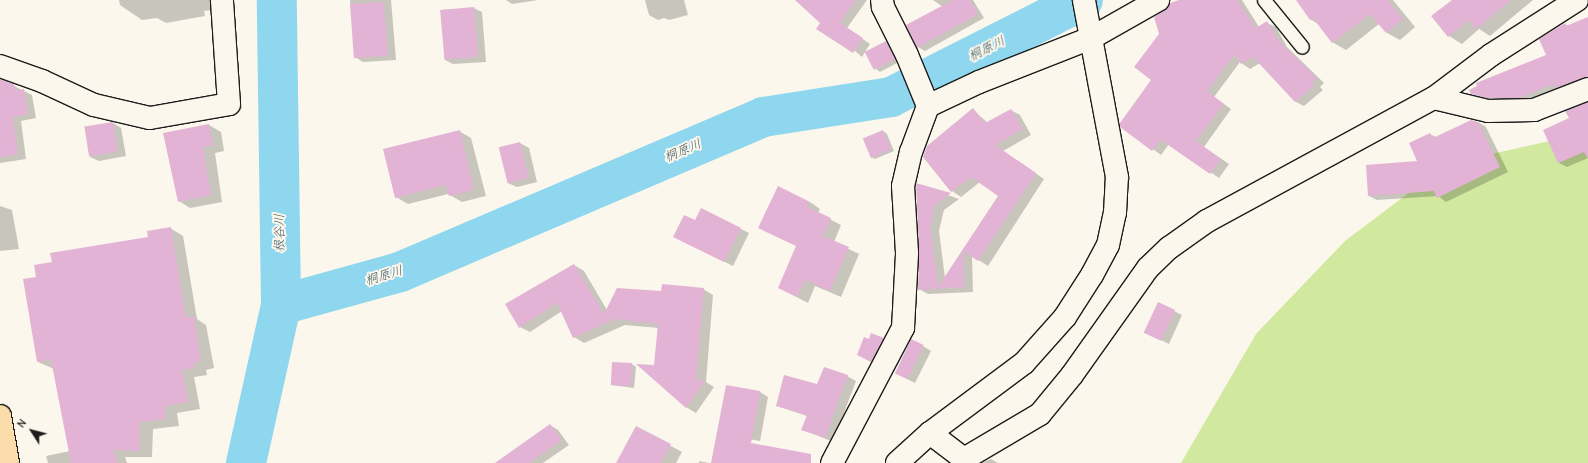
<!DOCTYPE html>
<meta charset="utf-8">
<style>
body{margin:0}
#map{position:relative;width:1588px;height:463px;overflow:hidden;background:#fbf7ec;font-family:"Comic Neue","Klee One",sans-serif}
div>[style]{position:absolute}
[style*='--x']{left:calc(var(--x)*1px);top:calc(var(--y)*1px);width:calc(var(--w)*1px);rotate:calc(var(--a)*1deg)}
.green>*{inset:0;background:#d0e99f}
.shadow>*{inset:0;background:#0003}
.river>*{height:40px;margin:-20px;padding:0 20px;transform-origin:20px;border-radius:20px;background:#8ed7ef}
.building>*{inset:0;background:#e2b3d4;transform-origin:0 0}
.roads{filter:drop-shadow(1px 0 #1c1c1c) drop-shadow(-1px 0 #1c1c1c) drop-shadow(0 1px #1c1c1c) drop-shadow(0 -1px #1c1c1c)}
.service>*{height:13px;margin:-6.5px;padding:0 6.5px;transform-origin:6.5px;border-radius:6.5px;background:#fbf7ec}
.minor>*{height:22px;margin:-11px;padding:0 11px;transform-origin:11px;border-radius:11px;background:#fbf7ec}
.tertiary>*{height:22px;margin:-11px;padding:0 11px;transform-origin:11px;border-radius:11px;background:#fbf7ec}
.trunk>*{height:22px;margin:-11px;padding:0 11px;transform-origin:11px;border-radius:11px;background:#fbddab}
span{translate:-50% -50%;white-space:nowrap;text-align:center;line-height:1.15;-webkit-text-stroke:4px #fbf7ec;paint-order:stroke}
.water-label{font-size:13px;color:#445d66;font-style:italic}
.north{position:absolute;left:12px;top:411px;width:40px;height:40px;-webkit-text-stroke:3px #fbf7ec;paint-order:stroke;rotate:306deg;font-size:11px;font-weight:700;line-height:16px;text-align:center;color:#1c1c1c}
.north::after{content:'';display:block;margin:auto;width:14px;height:18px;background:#1c1c1c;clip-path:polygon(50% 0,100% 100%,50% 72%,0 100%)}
</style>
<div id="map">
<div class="green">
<div style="clip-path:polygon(1588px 128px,1588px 463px,1181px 463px,1256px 334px,1345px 241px,1447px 164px,1563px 138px)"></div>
</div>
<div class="shadow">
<div style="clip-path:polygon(119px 0,211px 0,213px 10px,204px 11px,205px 16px,166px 23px,157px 18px,142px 20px,120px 5px)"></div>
<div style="clip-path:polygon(350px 0,391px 0,396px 60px,363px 62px,355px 57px)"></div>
<div style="clip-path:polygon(506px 0,538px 0,512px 4px)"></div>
<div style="clip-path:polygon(645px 0,684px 0,688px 15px,669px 20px,664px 18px,658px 20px,649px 15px)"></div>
<div style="clip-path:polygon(796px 0,867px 0,847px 28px,870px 44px,862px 57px)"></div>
<div style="clip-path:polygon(933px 0,973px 0,984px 18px,925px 51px,918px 47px,907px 25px,943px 7px)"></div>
<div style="clip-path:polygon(1198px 0,1242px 0,1259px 27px,1267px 23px,1276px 27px,1287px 47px,1324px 83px,1320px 87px,1323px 90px,1304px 106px,1296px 102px,1260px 63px,1250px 69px,1240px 62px,1214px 97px,1231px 109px,1204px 147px,1229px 164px,1219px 178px,1169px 144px,1161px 155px,1121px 126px,1153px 80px,1160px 34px,1155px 17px,1175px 2px)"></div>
<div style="clip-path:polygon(1297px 0,1393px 0,1415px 27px,1400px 40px,1387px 33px,1379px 24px,1346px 50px,1332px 42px,1318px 24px,1310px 19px)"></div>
<div style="clip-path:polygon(1452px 0,1533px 0,1490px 36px,1479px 29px,1462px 44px,1449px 36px)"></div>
<div style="clip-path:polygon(474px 8px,482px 12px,486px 62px,453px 64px,445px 60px,441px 10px)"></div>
<div style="clip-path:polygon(1588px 18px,1588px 83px,1528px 102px,1498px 103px,1471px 93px,1547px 55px,1565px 24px,1569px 26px)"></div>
<div style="clip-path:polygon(886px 42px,890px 44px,899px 62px,880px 72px,876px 69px)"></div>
<div style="clip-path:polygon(14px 86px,32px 95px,36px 118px,21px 121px,26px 159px,0 163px,0 89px)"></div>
<div style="clip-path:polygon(1588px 103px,1588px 158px,1567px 167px,1559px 163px,1570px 119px)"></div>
<div style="clip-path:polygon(973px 110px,988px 123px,1011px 110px,1020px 115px,1031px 135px,1003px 151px,1044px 179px,988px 266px,972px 256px,973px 292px,928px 294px,919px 289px,920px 252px,917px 184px,959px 199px,944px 210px,939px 231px,945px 278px,1000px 196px,980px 182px,961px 197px,952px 191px,924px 157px)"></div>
<div style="clip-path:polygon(1478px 122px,1486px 127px,1508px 172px,1446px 202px,1438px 196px,1377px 200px,1369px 196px,1419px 162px,1430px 134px,1436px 137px)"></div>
<div style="clip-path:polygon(113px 123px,121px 128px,126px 156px,99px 161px,90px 157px)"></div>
<div style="clip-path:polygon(209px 125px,221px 132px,224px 151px,215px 153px,222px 202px,190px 208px,179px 201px)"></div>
<div style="clip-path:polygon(459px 131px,471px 138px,486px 196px,462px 202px,448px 194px,408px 204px,396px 197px)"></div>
<div style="clip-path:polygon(883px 131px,887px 134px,894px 151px,875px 159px,871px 157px)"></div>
<div style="clip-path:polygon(520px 143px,529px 148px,537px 182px,517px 187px,508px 183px)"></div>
<div style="clip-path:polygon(810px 202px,820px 209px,818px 213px,841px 225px,834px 242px,859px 254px,841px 297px,815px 286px,808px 303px,779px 288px,797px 246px,770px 233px)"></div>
<div style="clip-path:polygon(0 206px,12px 210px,19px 249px,0 251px)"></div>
<div style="clip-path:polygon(170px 228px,183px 236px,197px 319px,206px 325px,214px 368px,206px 370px,207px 375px,194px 377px,200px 409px,177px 413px,179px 426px,153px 429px,152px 457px,125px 457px,127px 463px,48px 463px,46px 456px,70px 451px,54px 369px,38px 362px,37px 278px,53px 263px,149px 237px)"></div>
<div style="clip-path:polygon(741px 229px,749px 233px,733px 266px,682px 241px)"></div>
<div style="clip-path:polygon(574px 265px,584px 271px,607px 310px,662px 292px,703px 289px,713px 295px,706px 382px,714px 387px,696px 413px,686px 407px,655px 366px,659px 328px,625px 325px,584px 343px,574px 337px,562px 311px,530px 332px,520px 327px)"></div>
<div style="clip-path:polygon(1174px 311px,1182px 315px,1169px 344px,1145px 332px)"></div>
<div style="clip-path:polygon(883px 339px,891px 343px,880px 366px,866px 359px,870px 340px)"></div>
<div style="clip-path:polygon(923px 346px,931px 351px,915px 383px,903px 377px)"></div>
<div style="clip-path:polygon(632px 364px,636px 367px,634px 388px,611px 385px)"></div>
<div style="clip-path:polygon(847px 376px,856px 381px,833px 442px,802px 429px,807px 416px,777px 406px,818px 385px)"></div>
<div style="clip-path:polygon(727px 386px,760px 392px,768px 397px,760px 441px,726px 435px)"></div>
<div style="clip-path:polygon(550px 425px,558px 430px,569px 445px,543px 463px,516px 463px)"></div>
<div style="clip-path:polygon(636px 427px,682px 452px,676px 463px,617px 463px)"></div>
<div style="clip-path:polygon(991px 459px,998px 463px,982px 463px)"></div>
<div style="clip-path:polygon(699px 461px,709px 463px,699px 463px)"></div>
</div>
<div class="river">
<div style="--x:281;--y:305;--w:123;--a:-15.5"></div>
<div style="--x:400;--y:272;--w:395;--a:-23.1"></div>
<div style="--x:763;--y:117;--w:130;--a:-8.9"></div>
<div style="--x:891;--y:97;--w:215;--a:-26.8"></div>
<div style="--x:246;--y:463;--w:162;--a:-77.5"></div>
<div style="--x:281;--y:305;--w:305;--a:-90.8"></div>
</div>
<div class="building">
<div style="clip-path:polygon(795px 0,856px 0,840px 23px,863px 38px,853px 53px,816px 29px,820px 23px)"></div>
<div style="clip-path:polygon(953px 0,970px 0,978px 14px,917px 48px,906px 25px)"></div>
<div style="clip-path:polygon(1179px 0,1237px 0,1256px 28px,1267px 21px,1279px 41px,1317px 78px,1312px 82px,1315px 85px,1295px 102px,1253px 57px,1241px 64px,1235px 54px,1207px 91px,1224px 104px,1196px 141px,1221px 159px,1210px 174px,1161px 140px,1152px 151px,1120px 127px,1120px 123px,1151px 80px,1134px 67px,1159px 34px,1154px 17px,1164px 11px,1170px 3px)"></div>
<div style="clip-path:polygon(1296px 0,1388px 0,1403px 19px,1386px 33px,1370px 14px,1332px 43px,1313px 18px,1310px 20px)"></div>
<div style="clip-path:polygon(1452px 0,1511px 0,1476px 29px,1469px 20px,1448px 37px,1431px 16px)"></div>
<div style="left:384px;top:2px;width:54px;height:34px;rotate:86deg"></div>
<div style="left:474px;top:7px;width:50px;height:34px;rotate:85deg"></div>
<div style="clip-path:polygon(1588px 17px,1588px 77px,1555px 88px,1553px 84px,1520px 98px,1489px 98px,1471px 94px,1469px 90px,1477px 86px,1476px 83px,1546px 55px,1539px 39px,1565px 23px,1566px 26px)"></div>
<div style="left:886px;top:41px;width:20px;height:24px;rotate:63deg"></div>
<div style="clip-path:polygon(0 79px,14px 84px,15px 91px,24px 89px,28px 114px,13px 117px,18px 154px,0 157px)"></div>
<div style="clip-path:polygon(1588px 102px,1588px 159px,1584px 152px,1558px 163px,1543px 130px,1569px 118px,1565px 111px)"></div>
<div style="clip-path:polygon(973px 108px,985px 123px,1011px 109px,1023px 129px,995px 145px,1036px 173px,978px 261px,963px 251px,964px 287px,918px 290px,919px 252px,916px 183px,951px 193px,935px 205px,930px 226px,938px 287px,998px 196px,971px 177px,951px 192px,923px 157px,927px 146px)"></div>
<div style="clip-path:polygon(1471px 120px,1478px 122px,1500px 167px,1437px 198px,1434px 191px,1368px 196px,1366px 165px,1417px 161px,1409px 143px,1430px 133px,1433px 138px)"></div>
<div style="left:113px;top:122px;width:30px;height:29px;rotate:81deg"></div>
<div style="clip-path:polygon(209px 124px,213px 145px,203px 147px,211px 195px,178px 202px,163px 133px)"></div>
<div style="clip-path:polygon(460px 130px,474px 190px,449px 196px,446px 185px,395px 198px,383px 149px)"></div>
<div style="left:883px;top:130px;width:21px;height:22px;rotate:67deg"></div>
<div style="left:520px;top:142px;width:37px;height:22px;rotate:76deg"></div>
<div style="clip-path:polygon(778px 186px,810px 202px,807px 207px,831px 218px,823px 236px,849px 247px,830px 291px,805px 280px,797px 297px,778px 288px,796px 246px,758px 228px)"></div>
<div style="clip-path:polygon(701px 208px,741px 228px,724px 262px,673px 237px,684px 215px,695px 220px)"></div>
<div style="clip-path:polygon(171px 227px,186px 318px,194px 316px,201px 361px,194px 363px,195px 368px,182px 370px,188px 402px,165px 406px,166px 419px,140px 422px,140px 451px,113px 450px,118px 463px,71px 463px,51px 360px,37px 362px,23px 279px,36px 277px,34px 265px,52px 262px,50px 253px,148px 237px,147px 231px)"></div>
<div style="clip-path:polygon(574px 264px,604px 314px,617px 288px,661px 291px,662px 284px,704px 288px,696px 379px,705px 381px,686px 408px,636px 364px,654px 365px,658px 324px,615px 319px,573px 338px,557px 303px,519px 328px,505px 304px)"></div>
<div style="left:1158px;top:302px;width:19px;height:34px;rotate:25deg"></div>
<div style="clip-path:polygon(871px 333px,884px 338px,871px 362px,857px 355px,864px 337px,869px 339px)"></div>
<div style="left:911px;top:339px;width:14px;height:38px;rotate:25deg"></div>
<div style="left:612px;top:362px;width:20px;height:23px;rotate:3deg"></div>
<div style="clip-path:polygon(824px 367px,848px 375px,825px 438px,801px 430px,807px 415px,776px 406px,784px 375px,817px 384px)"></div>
<div style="clip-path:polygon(726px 385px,760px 391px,751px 443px,811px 454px,811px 463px,711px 463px)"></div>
<div style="clip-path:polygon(550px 424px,562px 440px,529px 463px,495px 463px)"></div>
<div style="clip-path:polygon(636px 426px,671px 444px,661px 463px,616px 463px)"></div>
</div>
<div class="roads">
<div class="service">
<div style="--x:1264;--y:0;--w:60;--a:51"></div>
</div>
<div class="minor">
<div style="--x:0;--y:66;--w:45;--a:19.7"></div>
<div style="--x:42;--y:81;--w:57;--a:24.8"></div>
<div style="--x:94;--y:105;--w:57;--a:13.1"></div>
<div style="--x:150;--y:118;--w:80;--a:-10"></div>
<div style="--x:229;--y:104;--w:104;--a:-93.9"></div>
<div style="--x:1434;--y:98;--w:56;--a:13.5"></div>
<div style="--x:1488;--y:111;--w:46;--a:-1.2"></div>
<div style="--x:1534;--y:110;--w:58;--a:-21.3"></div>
<div style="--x:928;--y:106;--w:56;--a:-25.2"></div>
<div style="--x:979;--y:82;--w:123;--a:-21.5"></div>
<div style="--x:1093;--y:37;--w:75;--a:-29.6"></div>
<div style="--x:930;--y:433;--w:43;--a:37.4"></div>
<div style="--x:964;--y:459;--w:88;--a:-30.6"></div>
<div style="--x:1040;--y:414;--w:50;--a:-50.6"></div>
<div style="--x:1072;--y:375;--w:131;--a:-54.6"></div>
<div style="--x:1148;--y:268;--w:29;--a:-44"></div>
<div style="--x:1169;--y:248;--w:47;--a:-35.4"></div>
<div style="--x:1207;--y:221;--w:258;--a:-28.5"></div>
<div style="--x:1434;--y:98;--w:71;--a:-37"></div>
<div style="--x:1491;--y:55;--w:102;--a:-32.6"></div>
<div style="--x:832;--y:463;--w:153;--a:-62.3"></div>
<div style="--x:903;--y:328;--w:75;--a:-86.9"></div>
<div style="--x:907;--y:253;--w:67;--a:-93.4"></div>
<div style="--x:903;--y:186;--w:35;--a:-77"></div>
<div style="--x:911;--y:152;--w:49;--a:-69.7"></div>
<div style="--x:928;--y:106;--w:55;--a:-112.4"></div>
<div style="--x:907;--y:55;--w:54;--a:-116.6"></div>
<div style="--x:883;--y:7;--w:7;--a:-98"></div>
</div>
<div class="tertiary">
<div style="--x:897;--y:463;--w:45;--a:-42.3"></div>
<div style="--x:930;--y:433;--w:117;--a:-36.7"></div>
<div style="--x:1024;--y:363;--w:62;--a:-48.3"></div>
<div style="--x:1065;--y:317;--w:50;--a:-57.3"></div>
<div style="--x:1092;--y:275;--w:34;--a:-62"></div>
<div style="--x:1108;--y:245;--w:33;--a:-78"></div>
<div style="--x:1115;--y:213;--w:36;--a:-87"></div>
<div style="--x:1117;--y:177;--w:180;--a:-100.6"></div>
</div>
<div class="trunk">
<div style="--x:0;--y:416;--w:48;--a:80.3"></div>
</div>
</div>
<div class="water-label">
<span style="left:987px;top:49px;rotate:-27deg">桐原川</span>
<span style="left:683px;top:151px;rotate:-23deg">桐原川</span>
<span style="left:280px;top:233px;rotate:-91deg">根谷川</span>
<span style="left:384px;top:276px;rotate:-17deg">桐原川</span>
</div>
<div class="north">N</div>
</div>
